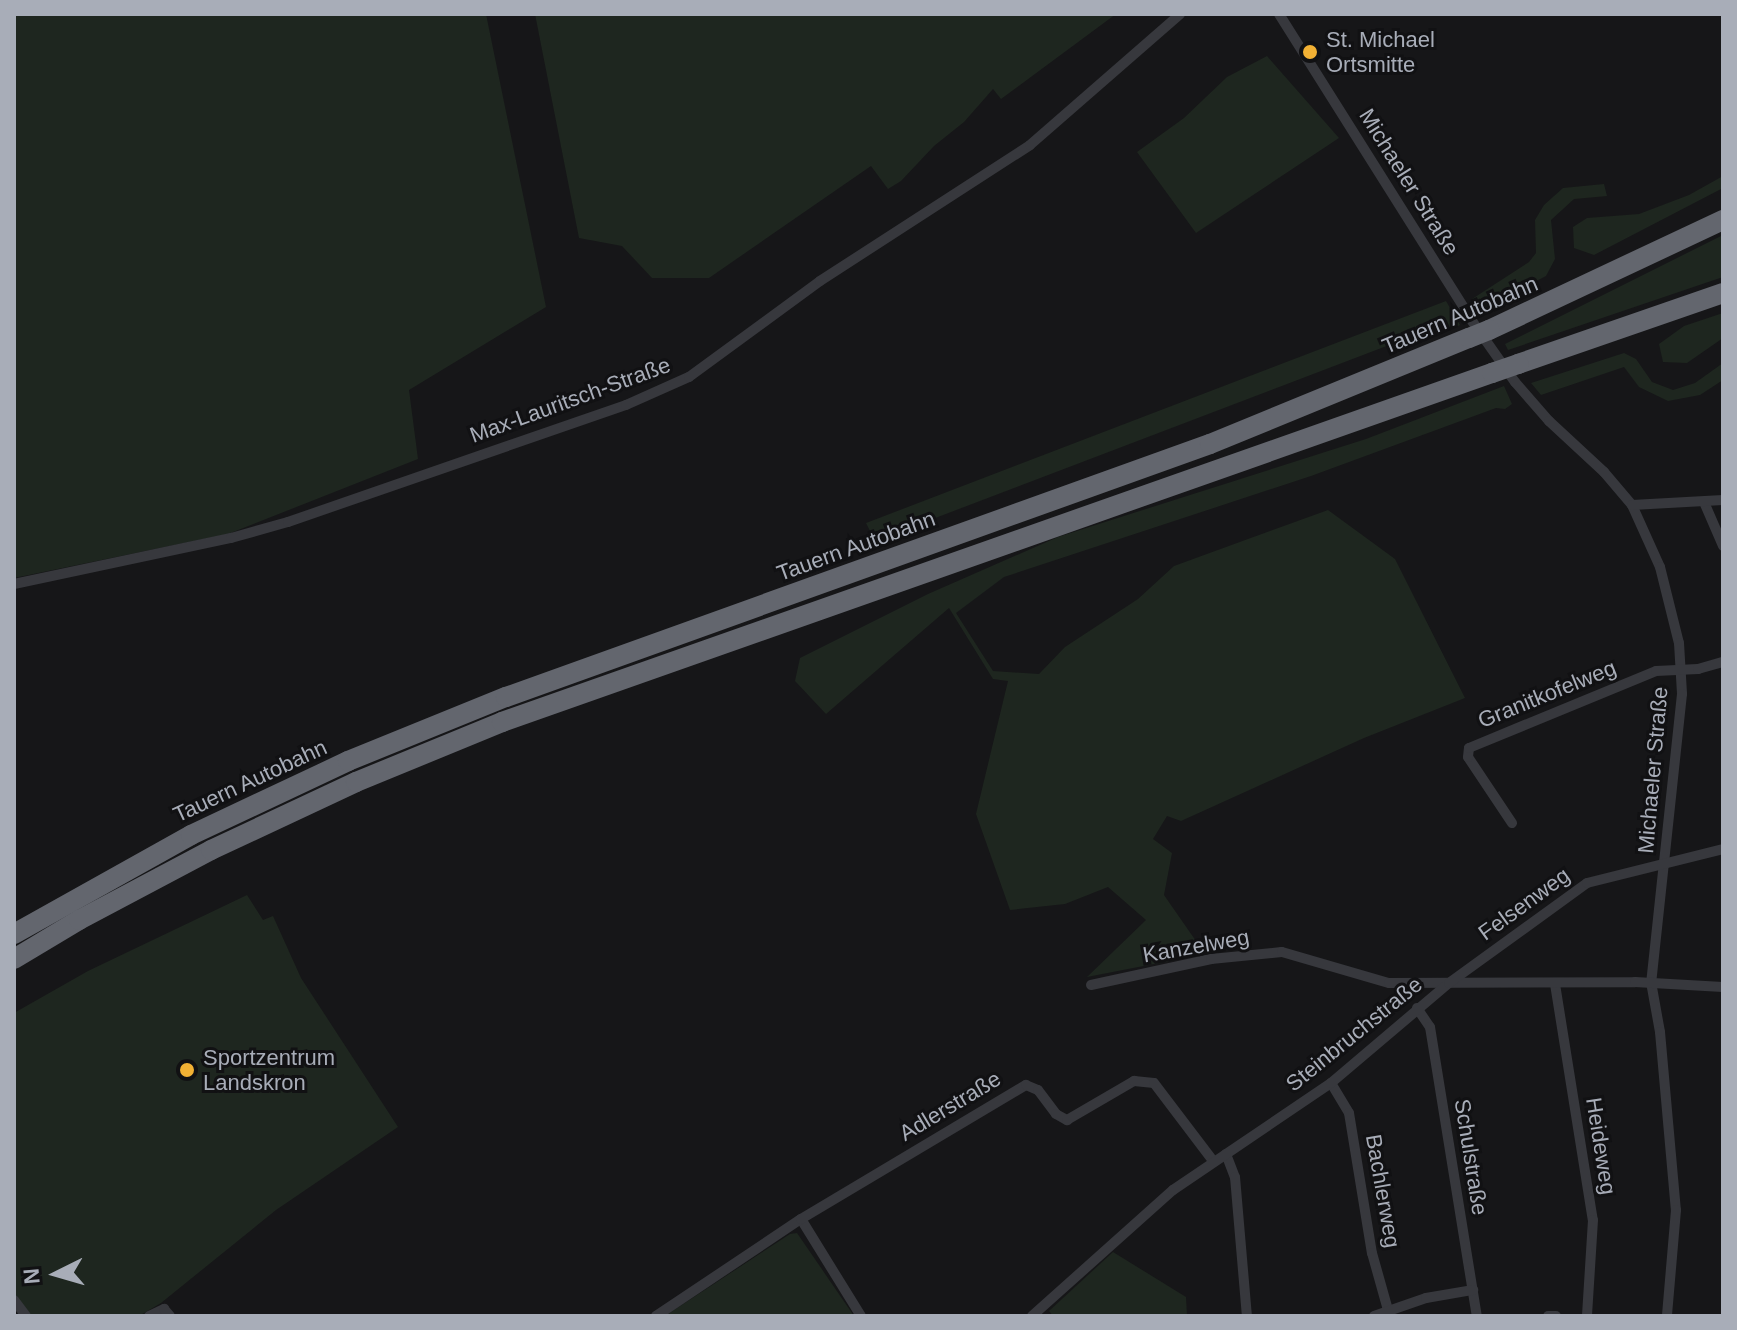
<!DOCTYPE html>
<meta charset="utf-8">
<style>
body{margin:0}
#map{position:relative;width:1737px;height:1330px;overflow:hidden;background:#161618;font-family:Arial,sans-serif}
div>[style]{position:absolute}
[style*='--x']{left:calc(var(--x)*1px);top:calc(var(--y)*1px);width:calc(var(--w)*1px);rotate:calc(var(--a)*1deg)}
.green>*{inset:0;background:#1e261f}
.minor>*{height:10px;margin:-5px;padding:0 5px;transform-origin:5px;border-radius:5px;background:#37383d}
.motorway>*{height:20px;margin:-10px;padding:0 10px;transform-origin:10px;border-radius:10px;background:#63666e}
.motorway-bridge>*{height:20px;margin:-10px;padding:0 10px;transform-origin:10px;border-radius:10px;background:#63666e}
.dots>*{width:22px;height:22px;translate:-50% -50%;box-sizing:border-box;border:4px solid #111113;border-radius:50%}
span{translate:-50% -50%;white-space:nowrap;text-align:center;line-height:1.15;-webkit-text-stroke:6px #111113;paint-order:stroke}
.poi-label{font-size:22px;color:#a8adb8}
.left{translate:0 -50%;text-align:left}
.street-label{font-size:22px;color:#a8adb8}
.frame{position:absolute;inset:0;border:16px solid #a8adb8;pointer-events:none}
.north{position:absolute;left:16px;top:1234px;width:80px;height:80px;-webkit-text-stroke:6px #111113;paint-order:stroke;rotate:265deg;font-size:22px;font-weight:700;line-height:32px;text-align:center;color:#a8adb8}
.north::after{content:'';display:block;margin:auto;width:28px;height:36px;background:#a8adb8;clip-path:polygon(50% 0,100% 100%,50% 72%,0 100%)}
</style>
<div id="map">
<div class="green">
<div style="clip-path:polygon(14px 14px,486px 14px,546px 307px,409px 390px,418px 459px,228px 534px,14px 578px)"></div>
<div style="clip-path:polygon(535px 14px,1116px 14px,1001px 99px,993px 89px,964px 122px,934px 146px,901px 181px,888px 189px,871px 166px,709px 278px,652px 278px,622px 246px,579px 238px)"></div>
<div style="clip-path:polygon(1267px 56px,1339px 138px,1196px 233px,1137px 152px,1184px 118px,1227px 77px)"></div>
<div style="clip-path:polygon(1723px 176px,1723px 188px,1594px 255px,1574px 248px,1573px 227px,1587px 218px,1639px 214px,1689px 195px)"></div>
<div style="clip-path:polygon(1604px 184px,1607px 196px,1574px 199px,1551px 220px,1555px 259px,1546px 276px,1479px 311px,1472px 299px,1529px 262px,1536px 253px,1535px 220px,1544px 205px,1563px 188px)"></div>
<div style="clip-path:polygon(1723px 235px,1723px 277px,1508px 350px,1505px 344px)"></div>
<div style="clip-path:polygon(1446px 301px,1460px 325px,1450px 330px,1439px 326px,875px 541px,866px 523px)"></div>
<div style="clip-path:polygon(1723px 313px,1723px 338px,1687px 363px,1663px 362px,1659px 344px,1684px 326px)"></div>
<div style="clip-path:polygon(1624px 353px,1636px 359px,1652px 382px,1673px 390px,1695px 383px,1723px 363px,1723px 380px,1700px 395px,1668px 401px,1639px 387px,1624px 367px,1541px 395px,1531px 383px)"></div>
<div style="clip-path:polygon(1504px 386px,1512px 404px,1505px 409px,1496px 408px,1311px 476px,1004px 577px,956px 613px,993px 671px,1039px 674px,1065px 647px,1138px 599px,1174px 566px,1328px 510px,1395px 559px,1465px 698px,1364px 738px,1181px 821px,1167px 816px,1153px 839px,1172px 853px,1164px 895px,1205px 954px,1087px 977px,1146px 920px,1108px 887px,1065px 904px,1010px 910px,976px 814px,1008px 681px,993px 679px,949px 608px,826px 714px,795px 681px,800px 658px,928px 594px,1058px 537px,1366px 439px)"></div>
<div style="clip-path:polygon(247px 895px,263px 920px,273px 916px,301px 978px,398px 1127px,276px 1210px,161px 1303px,139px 1316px,28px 1316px,14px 1299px,14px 1013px,88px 971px)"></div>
<div style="clip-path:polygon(797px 1233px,854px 1316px,665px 1316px,790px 1234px)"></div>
<div style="clip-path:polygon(1113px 1252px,1186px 1297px,1187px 1316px,1053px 1316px,1049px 1311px)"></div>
</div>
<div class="minor">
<div style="--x:1279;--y:14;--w:363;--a:57.8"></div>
<div style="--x:1472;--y:321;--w:75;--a:54.8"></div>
<div style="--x:1515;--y:382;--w:52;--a:48.9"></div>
<div style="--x:1549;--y:421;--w:75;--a:42.8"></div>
<div style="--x:1604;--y:472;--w:43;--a:49.7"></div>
<div style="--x:1632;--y:505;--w:68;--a:65.7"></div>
<div style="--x:1660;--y:567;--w:78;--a:76"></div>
<div style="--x:1679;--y:643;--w:51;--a:86.6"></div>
<div style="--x:1682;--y:694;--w:290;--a:96.1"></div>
<div style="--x:1651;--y:982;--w:51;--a:79.8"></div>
<div style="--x:1660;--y:1032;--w:179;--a:84.9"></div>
<div style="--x:1676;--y:1210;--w:106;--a:94.9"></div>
<div style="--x:1704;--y:502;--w:48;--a:66.6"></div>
<div style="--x:1632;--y:505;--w:91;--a:-3.1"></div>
<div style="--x:14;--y:584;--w:222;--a:-12"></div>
<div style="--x:231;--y:538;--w:59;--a:-15.7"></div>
<div style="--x:288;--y:522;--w:358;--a:-19.1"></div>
<div style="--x:626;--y:405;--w:69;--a:-24"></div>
<div style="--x:689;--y:377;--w:162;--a:-36.2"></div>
<div style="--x:820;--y:281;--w:250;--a:-32.9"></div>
<div style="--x:1030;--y:145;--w:199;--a:-41.1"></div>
<div style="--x:1512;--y:823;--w:79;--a:-123.7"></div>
<div style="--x:1468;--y:757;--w:9;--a:-84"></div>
<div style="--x:1469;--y:748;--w:202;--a:-22.4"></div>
<div style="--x:1656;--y:671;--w:42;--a:-2.7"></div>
<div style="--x:1698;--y:669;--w:26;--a:-16"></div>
<div style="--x:1555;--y:984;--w:239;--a:80.9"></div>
<div style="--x:1593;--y:1220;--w:96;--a:93.6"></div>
<div style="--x:1091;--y:985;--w:123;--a:-12.2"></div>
<div style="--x:1211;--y:959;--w:71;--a:-5.6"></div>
<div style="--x:1282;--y:952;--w:111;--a:16.2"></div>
<div style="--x:1389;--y:983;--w:246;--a:-0.2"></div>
<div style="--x:1635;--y:982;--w:88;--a:3.3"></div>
<div style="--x:1417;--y:1008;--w:23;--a:56"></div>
<div style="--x:1430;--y:1027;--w:293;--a:80.8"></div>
<div style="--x:1331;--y:1083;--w:35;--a:59"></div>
<div style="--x:1349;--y:1113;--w:142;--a:80.7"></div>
<div style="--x:1372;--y:1253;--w:59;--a:74.3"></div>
<div style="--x:1226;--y:1154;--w:25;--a:69"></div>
<div style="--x:1235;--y:1177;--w:140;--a:85.1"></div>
<div style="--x:801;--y:1219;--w:114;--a:58.3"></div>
<div style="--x:14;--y:1300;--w:20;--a:53"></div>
<div style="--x:149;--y:1316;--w:17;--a:-25"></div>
<div style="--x:164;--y:1309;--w:9;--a:49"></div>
<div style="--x:656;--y:1316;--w:174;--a:-33.8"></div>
<div style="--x:801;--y:1219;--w:262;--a:-30.8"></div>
<div style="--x:1026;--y:1085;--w:13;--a:23"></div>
<div style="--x:1038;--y:1090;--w:30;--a:53"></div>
<div style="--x:1056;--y:1114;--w:13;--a:29"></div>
<div style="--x:1067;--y:1120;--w:78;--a:-30.2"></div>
<div style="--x:1134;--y:1081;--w:20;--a:6"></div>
<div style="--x:1154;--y:1083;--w:99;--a:52.8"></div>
<div style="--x:1032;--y:1316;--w:189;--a:-41.8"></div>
<div style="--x:1173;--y:1190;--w:191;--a:-34.1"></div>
<div style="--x:1331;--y:1083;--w:155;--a:-40.3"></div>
<div style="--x:1449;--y:983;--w:170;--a:-35.9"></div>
<div style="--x:1587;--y:883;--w:140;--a:-14"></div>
<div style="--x:1374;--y:1316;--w:55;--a:-19.1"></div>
<div style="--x:1426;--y:1298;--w:48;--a:-9.7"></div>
<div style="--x:1548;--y:1316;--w:8;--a:0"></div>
</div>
<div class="motorway">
<div style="--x:1489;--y:330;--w:259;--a:-25.2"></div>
<div style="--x:1518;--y:364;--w:217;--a:-19.1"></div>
<div style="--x:14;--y:934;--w:203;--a:-29.2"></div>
<div style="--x:191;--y:835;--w:174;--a:-25.2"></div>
<div style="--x:348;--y:761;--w:170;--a:-22.1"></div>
<div style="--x:506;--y:697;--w:748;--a:-19.77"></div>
<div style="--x:1210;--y:444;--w:280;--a:-22.3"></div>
<div style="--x:14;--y:959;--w:76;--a:-31"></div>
<div style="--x:79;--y:920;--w:149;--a:-27.9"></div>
<div style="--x:211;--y:850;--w:160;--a:-25.1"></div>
<div style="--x:356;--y:782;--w:158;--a:-22.3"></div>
<div style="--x:502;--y:722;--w:1050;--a:-19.42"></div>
</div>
<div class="motorway-bridge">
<div style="--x:1469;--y:338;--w:22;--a:-22"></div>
<div style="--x:1492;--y:373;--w:28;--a:-19"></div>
</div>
<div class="dots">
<div style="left:1310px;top:52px;background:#f2b134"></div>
<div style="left:187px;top:1070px;background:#f2b134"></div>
</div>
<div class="poi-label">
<span class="left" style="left:1326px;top:52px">St. Michael<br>Ortsmitte</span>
<span class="left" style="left:203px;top:1070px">Sportzentrum<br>Landskron</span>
</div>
<div class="street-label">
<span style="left:1409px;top:182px;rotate:58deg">Michaeler Straße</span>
<span style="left:1460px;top:315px;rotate:-23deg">Tauern Autobahn</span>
<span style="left:570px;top:400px;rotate:-20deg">Max-Lauritsch-Straße</span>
<span style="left:856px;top:546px;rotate:-20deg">Tauern Autobahn</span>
<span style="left:1547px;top:694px;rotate:-22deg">Granitkofelweg</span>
<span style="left:1653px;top:770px;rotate:-85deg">Michaeler Straße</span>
<span style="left:250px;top:781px;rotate:-25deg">Tauern Autobahn</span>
<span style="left:1524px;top:904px;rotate:-36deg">Felsenweg</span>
<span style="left:1196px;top:946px;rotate:-10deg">Kanzelweg</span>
<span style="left:1354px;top:1034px;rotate:-39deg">Steinbruchstraße</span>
<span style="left:950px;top:1106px;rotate:-31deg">Adlerstraße</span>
<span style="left:1601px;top:1146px;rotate:81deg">Heideweg</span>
<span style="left:1471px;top:1157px;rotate:81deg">Schulstraße</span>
<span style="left:1383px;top:1191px;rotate:80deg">Bachlerweg</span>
</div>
<div class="frame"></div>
<div class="north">N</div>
</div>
